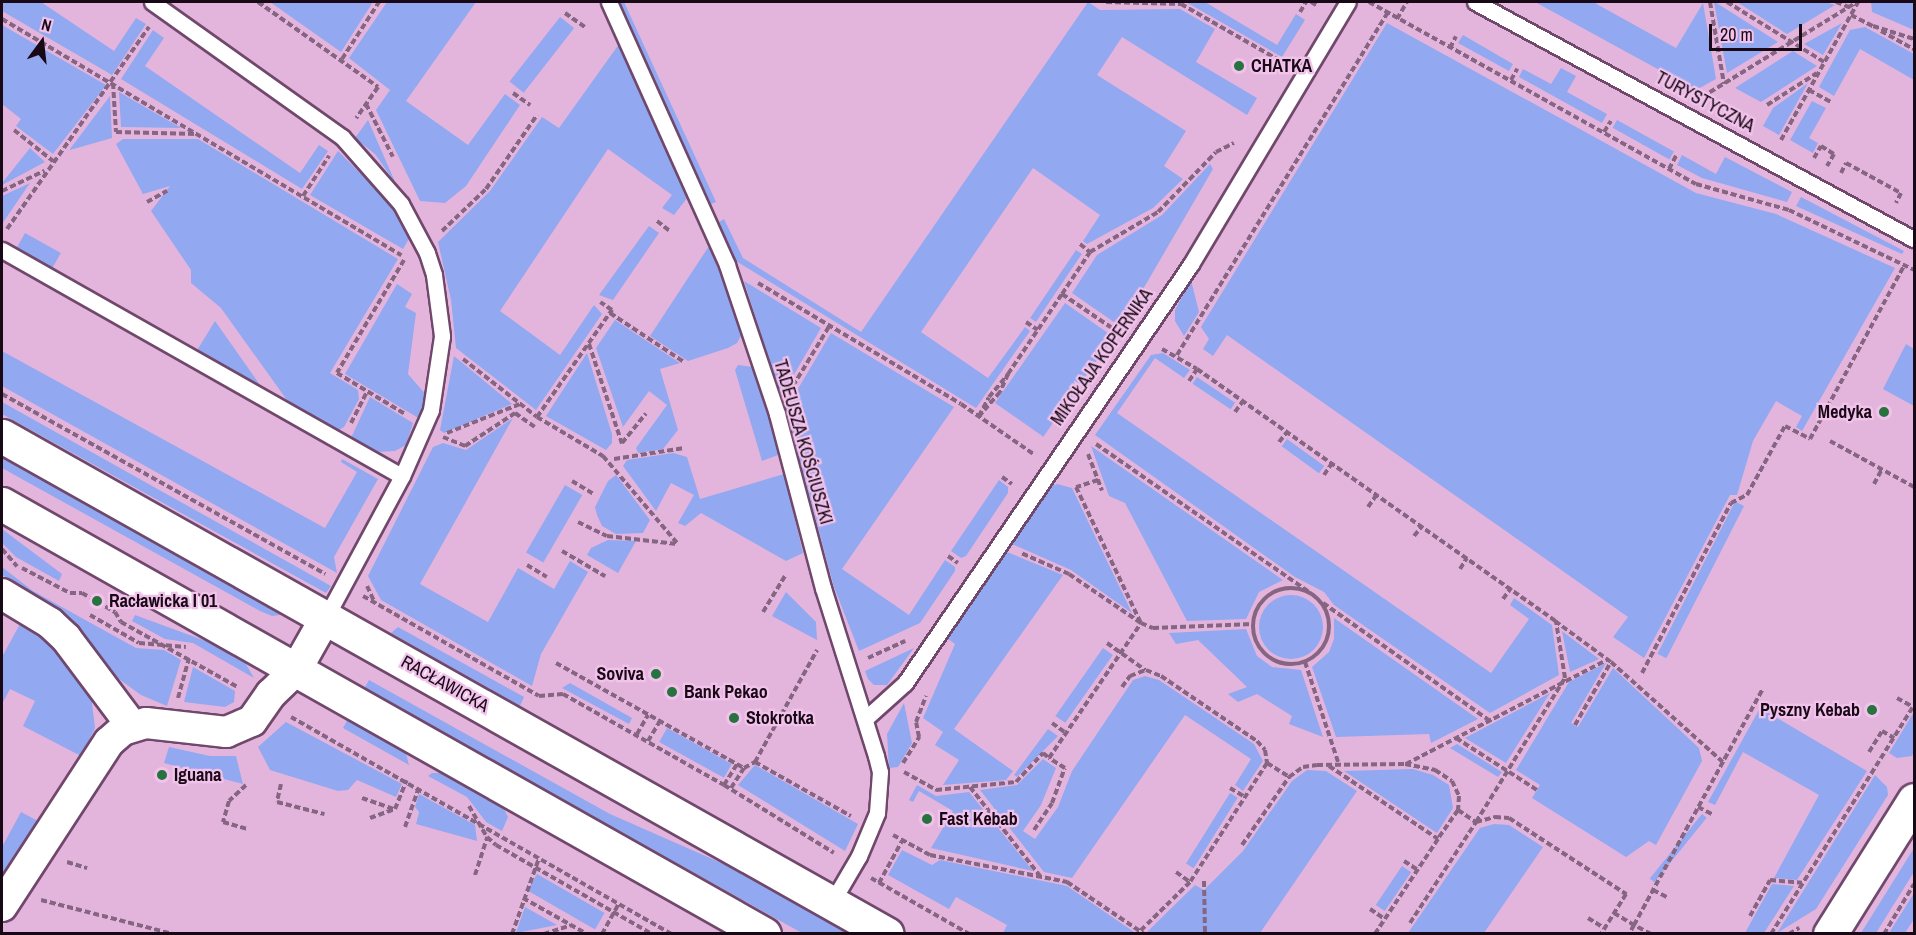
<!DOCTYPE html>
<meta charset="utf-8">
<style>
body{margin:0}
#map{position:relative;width:1916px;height:935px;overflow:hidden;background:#e3b5dd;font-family:"Archivo Narrow",sans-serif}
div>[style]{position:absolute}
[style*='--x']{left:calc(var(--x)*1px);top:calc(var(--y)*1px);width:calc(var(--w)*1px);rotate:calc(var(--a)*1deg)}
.green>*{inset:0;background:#92a8f0;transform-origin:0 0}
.round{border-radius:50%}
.path>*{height:4px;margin-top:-2px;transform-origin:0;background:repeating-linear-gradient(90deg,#856581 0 6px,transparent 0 9px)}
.path>.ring{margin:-2px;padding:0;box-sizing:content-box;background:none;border:4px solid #856581;border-radius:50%}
.roads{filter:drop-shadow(2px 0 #70486b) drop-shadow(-2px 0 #70486b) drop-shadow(0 2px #70486b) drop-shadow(0 -2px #70486b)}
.lane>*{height:15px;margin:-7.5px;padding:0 7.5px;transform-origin:7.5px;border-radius:7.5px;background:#fff}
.street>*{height:30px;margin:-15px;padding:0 15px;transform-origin:15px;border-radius:15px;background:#fff}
.secondary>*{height:33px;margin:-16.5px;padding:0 16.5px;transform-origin:16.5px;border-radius:16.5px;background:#fff}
.dots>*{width:16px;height:16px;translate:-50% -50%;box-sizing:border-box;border:3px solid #f1c2ea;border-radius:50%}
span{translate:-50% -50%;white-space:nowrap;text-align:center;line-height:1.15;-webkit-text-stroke:4.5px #f1c2ea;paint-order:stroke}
.poi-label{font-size:18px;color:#190917;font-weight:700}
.left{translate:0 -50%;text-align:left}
.right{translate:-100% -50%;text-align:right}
.street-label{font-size:18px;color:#190917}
.frame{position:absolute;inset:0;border:3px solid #190917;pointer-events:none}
.north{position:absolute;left:12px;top:12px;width:60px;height:60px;-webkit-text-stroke:4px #f1c2ea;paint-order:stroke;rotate:15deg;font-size:16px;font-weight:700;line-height:24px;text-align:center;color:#190917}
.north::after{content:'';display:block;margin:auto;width:21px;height:27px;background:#190917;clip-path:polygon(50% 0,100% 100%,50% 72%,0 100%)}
.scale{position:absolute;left:1709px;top:24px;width:93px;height:27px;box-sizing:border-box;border:3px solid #190917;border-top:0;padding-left:8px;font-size:18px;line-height:21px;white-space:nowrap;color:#190917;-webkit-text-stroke:4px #f1c2ea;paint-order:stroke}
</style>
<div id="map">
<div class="green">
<div style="clip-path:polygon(2px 2px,41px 2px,114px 51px,136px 18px,146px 24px,112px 75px,2px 11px)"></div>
<div style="clip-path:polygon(270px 2px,373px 2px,341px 52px)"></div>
<div style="clip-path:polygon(387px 2px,476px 2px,406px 101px,468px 145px,505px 94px,520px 105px,466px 186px,445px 203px,420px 201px,376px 110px,390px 90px,349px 58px)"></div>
<div style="clip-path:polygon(621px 2px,624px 2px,716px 202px,711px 204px,620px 7px)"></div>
<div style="clip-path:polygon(1088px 2px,1100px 10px,1180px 9px,1215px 29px,1196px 62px,1257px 98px,1247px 115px,1122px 37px,1097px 75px,1186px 131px,1164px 166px,1183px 179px,1153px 208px,1087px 244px,1083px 241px,1100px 215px,1033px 168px,921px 332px,988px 378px,1025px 327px,1030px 331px,976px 408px,736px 261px,719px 222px,724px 219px,743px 258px,861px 332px)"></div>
<div style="clip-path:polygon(1186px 2px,1205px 2px,1277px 45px,1296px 14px,1305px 20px,1282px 57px)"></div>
<div style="clip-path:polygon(1535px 2px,1593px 2px,1676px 48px,1703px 3px,1716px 79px,1696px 90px)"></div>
<div style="clip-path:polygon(1714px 2px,1715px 2px,1778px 42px,1727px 73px)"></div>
<div style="clip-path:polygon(1737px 2px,1825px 2px,1835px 5px,1787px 34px)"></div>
<div style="clip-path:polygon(1871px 2px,1914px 2px,1914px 30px,1872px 12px)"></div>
<div style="left:560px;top:17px;width:18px;height:82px;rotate:38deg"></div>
<div style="clip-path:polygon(1387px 23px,1696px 193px,1776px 214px,1895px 268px,1802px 431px,1796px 427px,1802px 416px,1776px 401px,1753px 441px,1737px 495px,1730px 495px,1644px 658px,1613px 637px,1628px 617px,1227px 335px,1213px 356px,1203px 349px,1209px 339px,1201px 327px)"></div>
<div style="clip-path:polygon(1842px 23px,1823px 55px,1804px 44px)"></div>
<div style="clip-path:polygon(2px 25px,106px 85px,53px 154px,16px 126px,21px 119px,2px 104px)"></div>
<div style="clip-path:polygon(1865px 27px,1914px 54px,1914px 80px,1860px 49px,1834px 96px,1819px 87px,1850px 30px)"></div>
<div style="clip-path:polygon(153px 30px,164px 38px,145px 66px,300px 173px,319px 145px,328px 151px,302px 189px,121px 79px)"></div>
<div style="clip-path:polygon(1463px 35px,1513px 64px,1509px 71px,1458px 43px)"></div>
<div style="clip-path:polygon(622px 40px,687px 198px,674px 215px,662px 208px,672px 195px,608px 149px,500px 311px,560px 355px,594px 305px,602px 314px,536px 410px,456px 348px,451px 300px,438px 242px,490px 191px,542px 117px,559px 128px)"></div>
<div style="clip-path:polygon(1793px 51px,1817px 66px,1761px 102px,1735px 88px)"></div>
<div style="clip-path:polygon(1561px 68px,1576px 76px,1567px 92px,1607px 114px,1602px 123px,1519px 77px,1523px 69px,1551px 84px)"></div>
<div style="clip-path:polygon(1808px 83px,1779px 135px,1763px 126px,1773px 108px)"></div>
<div style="clip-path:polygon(119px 92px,181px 128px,121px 127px)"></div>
<div style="clip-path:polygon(110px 96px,112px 138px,70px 150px,70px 149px)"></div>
<div style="clip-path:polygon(1812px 101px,1826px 108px,1809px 138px,1818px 143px,1813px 153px,1790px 140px)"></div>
<div style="clip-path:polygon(368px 120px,396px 184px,375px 154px,355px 138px)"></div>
<div style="left:1617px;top:120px;width:65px;height:9px;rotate:29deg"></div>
<div style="clip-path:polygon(123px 139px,198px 139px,398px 259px,330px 373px,358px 390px,359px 399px,344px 427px,339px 430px,289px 403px,221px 308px,191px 283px,191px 270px,151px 211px,170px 186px,143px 194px,116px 144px)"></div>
<div style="clip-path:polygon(30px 148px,45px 162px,2px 185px,2px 183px)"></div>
<div style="clip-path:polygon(338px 151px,386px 199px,410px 237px,403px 249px,310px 195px)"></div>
<div style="clip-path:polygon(1682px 155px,1716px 174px,1725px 157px,1792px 192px,1787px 202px,1702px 178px,1677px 165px)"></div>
<div style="clip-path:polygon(1210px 164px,1213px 169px,1121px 327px,1072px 293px,1097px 255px,1162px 215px)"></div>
<div style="clip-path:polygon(30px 183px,2px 224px,2px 196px)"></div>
<div style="clip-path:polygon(1801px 197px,1904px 251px,1902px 254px,1796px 206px)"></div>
<div style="clip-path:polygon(649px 226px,659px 233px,613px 300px,599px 295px)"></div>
<div style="left:25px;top:233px;width:41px;height:20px;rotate:29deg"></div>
<div style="clip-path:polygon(709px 246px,743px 332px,737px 343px,728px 348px,688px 361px,650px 336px)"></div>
<div style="left:1076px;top:250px;width:7px;height:82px;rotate:34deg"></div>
<div style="clip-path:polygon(1191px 280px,1199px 312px,1184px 336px,1175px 321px,1175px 310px)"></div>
<div style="clip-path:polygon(744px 281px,821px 328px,781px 397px)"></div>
<div style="clip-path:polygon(397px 284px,412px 294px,405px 307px,416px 313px,408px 374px,427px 396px,420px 419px,345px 374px)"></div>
<div style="left:1065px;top:303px;width:59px;height:122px;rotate:35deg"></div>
<div style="clip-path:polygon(615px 320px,680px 363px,660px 369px,678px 430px,663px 449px,638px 453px,636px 448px,667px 405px,649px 391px,623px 427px,596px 348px)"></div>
<div style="clip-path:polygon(215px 321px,265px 392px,196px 352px)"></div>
<div style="clip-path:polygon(831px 333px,954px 407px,842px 569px,909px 615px,945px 560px,955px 567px,955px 571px,920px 623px,859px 651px,834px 587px,786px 409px)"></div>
<div style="clip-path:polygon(1906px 344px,1914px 349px,1914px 406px,1883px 389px)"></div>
<div style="clip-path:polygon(2px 351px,325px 528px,357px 472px,341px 462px,342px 459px,378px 479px,334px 557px,337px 573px,2px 386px)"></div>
<div style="clip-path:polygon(587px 353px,612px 434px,612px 443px,606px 450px,546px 416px)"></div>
<div style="clip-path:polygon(1163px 353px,1190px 370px,1184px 378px,1155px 358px,1117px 413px,1491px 673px,1529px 619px,1510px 605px,1514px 598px,1552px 625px,1559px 675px,1490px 713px,1334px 605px,1324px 592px,1295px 577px,1095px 435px,1151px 355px)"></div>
<div style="clip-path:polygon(454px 356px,512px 404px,444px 433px,440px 430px)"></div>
<div style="clip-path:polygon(738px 365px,753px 367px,780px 448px,778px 455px,762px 461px,735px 370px)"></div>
<div style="left:1197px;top:377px;width:46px;height:8px;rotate:34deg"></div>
<div style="clip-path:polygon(370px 397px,413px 423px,406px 445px,395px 451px,376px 452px,351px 438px)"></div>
<div style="clip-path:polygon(2px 402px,331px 586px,326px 593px,2px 414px)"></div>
<div style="clip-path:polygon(513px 418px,420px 584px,488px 622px,518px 568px,554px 589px,570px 561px,588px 572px,541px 654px,532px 686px,381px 600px,368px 576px,433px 447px,443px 443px,466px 450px)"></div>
<div style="left:1287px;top:439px;width:46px;height:9px;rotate:36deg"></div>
<div style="clip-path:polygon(1091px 446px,1283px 580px,1259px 592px,1246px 619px,1187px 621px,1125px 503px,1109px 496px)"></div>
<div style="clip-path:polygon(2px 453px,279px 611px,280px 615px,272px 616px,260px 611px,2px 468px)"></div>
<div style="clip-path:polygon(673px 453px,687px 457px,700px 499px,784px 474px,803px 553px,786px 561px,701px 513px,685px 526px,678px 523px,694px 495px,671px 483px,656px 511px,623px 466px,627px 460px)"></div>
<div style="clip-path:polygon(616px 475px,650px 520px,643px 533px,616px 534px,602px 526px,597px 515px,595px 507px,608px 481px)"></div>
<div style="clip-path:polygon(999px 480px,1008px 487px,1008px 493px,966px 556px,961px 558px,951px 551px)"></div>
<div style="clip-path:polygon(1057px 484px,1072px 488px,1132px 613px,1071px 570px,1012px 544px,1050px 487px)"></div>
<div style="left:565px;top:485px;width:20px;height:78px;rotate:30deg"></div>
<div style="left:1744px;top:506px;width:171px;height:10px;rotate:117deg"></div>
<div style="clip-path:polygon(2px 529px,62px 574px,59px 581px,16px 557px,2px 543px)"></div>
<div style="clip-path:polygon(608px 540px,636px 541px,618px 573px,587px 555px,591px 548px)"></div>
<div style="clip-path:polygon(1007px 552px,1063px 575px,954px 729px,1013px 771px,1006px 780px,943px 785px,959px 760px,935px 745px,943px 732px,923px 718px,955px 644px,948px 639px)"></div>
<div style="clip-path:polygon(2px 567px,33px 591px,136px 648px,164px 650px,181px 660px,167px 706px,141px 695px,119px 679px,54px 606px,2px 575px)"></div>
<div style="clip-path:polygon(786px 592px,816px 622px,817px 640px,772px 616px)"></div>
<div class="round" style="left:1259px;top:595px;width:64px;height:64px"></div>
<div style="clip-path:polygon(135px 615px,214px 644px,243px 659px,254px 678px,193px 643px,165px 639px,132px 621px)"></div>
<div style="clip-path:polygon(1334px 618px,1478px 719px,1431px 743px,1429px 734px,1336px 737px,1312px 667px,1329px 652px,1334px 639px)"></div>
<div style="clip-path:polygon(21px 622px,49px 637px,91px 695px,95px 728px,81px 756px,23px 726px,35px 701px,10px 689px,2px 704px,2px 657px)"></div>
<div style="clip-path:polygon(398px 627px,524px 697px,520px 706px,391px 633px)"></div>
<div style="clip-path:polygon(1246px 629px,1257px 656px,1272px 667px,1301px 670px,1323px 737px,1289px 724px,1292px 716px,1257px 694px,1238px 702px,1228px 694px,1247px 687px,1198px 640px,1176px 644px,1169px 633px)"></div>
<div style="clip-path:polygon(1562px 631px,1599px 659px,1570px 672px)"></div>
<div style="clip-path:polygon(914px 648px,887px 685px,874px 685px,868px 679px,865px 671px)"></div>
<div style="left:1103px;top:648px;width:12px;height:83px;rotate:35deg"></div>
<div style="clip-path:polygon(1606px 663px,1571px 723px,1578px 727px,1613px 668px,1699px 748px,1702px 761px,1656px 845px,1649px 841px,1626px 857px,1532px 798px,1540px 785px,1516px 770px,1569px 682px)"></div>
<div style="clip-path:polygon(193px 667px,235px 691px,234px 702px,225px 707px,184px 702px)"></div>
<div style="clip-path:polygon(1145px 676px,1159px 680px,1254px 744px,1263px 761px,1243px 791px,1235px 785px,1251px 759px,1185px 715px,1072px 878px,1044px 872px,980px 790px,1017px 785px,1043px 759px,1056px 768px,1041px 805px,1023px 831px,1035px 839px,1058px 807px,1072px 771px,1133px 680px)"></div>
<div style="clip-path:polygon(369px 680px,610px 814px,751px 876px,847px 928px,843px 933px,802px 933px,364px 689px)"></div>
<div style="clip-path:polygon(570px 683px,632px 718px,629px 724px,562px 688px)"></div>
<div style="clip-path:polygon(1550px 693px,1506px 763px,1465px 738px)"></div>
<div style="clip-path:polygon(904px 703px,912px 743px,898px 767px,889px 768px,887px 734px)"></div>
<div style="clip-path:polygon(1760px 708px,1867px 771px,1797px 880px,1774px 878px,1819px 795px,1743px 752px,1715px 805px,1708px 802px)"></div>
<div style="clip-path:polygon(1914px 712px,1914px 752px,1912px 756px,1897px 758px,1889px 753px)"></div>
<div style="clip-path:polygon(348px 719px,405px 750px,409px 765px,343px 728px)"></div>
<div style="clip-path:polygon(286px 722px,402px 784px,396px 797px,357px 780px,348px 790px,338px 791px,270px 770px,258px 747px)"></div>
<div style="left:667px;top:728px;width:74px;height:16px;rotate:29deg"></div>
<div style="clip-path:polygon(1048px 729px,1058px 736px,1017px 777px,1014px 775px)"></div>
<div style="clip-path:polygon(1457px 744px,1502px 772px,1498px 777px,1450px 748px)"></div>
<div style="clip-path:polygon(169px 747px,210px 756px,236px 756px,243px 784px,164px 763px)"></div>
<div style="clip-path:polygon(755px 765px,858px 824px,845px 851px,738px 785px)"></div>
<div style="clip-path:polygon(1413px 769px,1433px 775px,1449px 785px,1453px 808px,1437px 833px,1344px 771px)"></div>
<div style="clip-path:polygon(1307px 770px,1326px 771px,1357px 791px,1260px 933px,1147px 932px,1195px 885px,1204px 890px,1243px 851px,1292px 781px)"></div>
<div style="clip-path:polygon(432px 773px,446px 773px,502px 805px,508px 817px,502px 831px,486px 822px,467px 797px,428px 776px)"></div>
<div style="clip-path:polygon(1875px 775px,1887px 787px,1888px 795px,1816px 909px,1777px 933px)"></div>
<div style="clip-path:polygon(917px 785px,936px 796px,969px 792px,1033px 871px,931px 848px,953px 811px,919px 791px,913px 802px,909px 800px)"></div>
<div style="left:1230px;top:793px;width:9px;height:83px;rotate:32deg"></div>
<div style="clip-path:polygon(419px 794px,475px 825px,477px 841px,416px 824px,419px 812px,415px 807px)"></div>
<div style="clip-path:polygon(21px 812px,38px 821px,2px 878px,2px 847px)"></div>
<div style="left:1702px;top:814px;width:6px;height:83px;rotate:39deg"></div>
<div style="clip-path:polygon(1494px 824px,1509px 825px,1543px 847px,1484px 933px,1408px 933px,1480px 828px)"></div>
<div style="clip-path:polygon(1914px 848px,1914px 872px,1876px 933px,1861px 933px)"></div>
<div style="clip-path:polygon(902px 850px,932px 865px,940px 860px,1067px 886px,1134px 932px,1003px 933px,1007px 925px,956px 897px,949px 909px,888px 875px)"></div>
<div style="left:1402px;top:866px;width:11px;height:47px;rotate:34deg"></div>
<div style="left:537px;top:874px;width:78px;height:19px;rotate:30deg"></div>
<div style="clip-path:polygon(1772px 884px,1794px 886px,1764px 933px,1745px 933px)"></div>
<div style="clip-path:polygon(1914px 893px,1914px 919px,1905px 933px,1889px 933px)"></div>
<div style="clip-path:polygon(525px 907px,557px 925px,516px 933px)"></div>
</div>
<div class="path">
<div style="--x:258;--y:2;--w:147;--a:35.3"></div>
<div style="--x:378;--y:87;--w:38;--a:125"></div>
<div style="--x:1106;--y:2;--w:75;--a:1.5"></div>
<div style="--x:1181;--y:4;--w:119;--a:29.8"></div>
<div style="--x:1311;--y:2;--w:8;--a:30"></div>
<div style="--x:1369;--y:2;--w:374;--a:29.1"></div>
<div style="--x:1696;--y:184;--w:97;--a:15.6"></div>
<div style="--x:1789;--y:210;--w:139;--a:25.6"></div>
<div style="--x:1710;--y:2;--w:83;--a:80.3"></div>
<div style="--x:1727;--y:2;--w:114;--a:31.7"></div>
<div style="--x:1836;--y:2;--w:14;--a:21"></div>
<div style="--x:1300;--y:12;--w:12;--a:-59"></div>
<div style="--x:565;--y:13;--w:24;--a:35"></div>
<div style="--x:1851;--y:15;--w:25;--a:27"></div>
<div style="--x:1873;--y:26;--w:43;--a:17.6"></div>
<div style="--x:2;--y:19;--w:464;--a:30.6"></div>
<div style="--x:1397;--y:19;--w:20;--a:-60"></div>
<div style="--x:1881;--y:31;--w:38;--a:29"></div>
<div style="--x:1450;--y:48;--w:13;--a:-63"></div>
<div style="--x:342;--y:59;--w:68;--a:-57"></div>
<div style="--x:1511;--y:80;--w:13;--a:-61"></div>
<div style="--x:113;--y:83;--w:49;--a:86.5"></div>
<div style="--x:116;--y:132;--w:81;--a:1.4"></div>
<div style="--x:1809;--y:90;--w:25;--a:29"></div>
<div style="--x:513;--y:93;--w:21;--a:35"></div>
<div style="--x:1702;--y:97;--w:182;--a:-31.5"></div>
<div style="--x:366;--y:104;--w:59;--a:63"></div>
<div style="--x:1767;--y:105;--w:59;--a:-32.6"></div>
<div style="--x:14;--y:130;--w:50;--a:38.5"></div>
<div style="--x:1604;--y:132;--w:13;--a:-58"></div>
<div style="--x:1781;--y:140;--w:158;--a:-60.8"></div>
<div style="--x:1814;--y:158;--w:14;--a:-60"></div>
<div style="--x:1821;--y:146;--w:15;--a:32"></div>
<div style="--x:1834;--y:154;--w:14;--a:120"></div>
<div style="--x:1669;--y:169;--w:15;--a:-62"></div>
<div style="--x:1841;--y:173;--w:11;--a:-63"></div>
<div style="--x:1846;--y:163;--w:63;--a:28.6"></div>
<div style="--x:1901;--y:193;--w:11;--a:117"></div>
<div style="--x:2;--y:191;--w:47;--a:-25.5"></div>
<div style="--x:303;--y:196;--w:48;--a:-57"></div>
<div style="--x:147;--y:202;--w:23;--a:-29"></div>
<div style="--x:657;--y:221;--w:16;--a:38"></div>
<div style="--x:7;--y:229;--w:247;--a:-54.9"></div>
<div style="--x:442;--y:231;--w:61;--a:-43.7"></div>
<div style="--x:486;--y:189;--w:90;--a:-55.4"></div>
<div style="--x:1080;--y:244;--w:13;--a:39"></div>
<div style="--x:404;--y:260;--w:131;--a:120.7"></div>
<div style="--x:337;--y:373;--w:79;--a:31.1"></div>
<div style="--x:758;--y:283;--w:236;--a:30.8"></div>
<div style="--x:961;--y:404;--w:90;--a:34.6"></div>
<div style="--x:1062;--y:294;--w:50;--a:-56.3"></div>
<div style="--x:1090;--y:252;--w:79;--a:-30.5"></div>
<div style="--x:1158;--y:212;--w:83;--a:-46"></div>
<div style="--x:1216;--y:152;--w:20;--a:-27"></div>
<div style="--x:610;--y:313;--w:89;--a:33.5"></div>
<div style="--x:1026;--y:322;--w:14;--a:34"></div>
<div style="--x:589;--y:344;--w:105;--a:71.7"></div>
<div style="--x:1162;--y:349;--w:40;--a:29.7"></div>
<div style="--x:1197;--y:369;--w:438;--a:35.1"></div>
<div style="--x:1555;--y:621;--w:69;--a:36.2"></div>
<div style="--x:1611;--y:662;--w:150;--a:41.8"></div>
<div style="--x:1177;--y:355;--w:401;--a:-58.4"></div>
<div style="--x:463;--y:359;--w:94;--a:38.1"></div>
<div style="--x:537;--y:417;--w:77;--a:30.6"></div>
<div style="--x:603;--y:456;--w:116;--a:49.6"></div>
<div style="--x:1008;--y:374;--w:97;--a:-56"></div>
<div style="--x:1062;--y:294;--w:68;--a:34.2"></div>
<div style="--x:1008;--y:374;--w:20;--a:114"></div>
<div style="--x:1000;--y:392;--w:32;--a:131"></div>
<div style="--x:979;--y:416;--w:21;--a:-62"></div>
<div style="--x:989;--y:397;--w:30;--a:-50"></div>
<div style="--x:1189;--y:381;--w:14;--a:-56"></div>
<div style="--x:793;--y:386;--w:71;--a:-58.8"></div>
<div style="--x:2;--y:394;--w:370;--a:29.1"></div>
<div style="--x:1235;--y:412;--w:14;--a:-54"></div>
<div style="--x:537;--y:417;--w:131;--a:-55"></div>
<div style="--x:612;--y:310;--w:14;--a:-146"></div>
<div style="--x:351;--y:423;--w:35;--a:-63"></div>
<div style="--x:447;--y:433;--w:79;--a:-21.7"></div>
<div style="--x:443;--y:437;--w:24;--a:22"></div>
<div style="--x:465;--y:446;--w:60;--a:-33.4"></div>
<div style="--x:515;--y:413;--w:24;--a:35"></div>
<div style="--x:1830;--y:441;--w:96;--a:28.7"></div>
<div style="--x:1279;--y:442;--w:13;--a:-51"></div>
<div style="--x:622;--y:443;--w:38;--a:-51"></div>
<div style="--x:1096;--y:444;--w:261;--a:34.8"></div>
<div style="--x:1088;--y:454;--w:39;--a:69"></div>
<div style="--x:614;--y:459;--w:71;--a:-8.9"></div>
<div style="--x:1324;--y:475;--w:14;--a:-56"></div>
<div style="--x:1002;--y:477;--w:12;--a:35"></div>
<div style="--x:1098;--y:480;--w:23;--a:162"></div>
<div style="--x:1076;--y:487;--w:151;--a:64.5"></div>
<div style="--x:1141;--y:623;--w:13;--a:23"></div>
<div style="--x:1153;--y:628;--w:100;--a:-2.3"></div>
<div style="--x:572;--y:481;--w:26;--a:31"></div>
<div style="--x:1874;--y:484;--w:17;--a:-62"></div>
<div style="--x:1368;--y:507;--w:16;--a:-55"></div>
<div style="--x:578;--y:522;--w:32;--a:26"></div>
<div style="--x:607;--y:536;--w:70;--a:6.5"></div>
<div style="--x:1414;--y:536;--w:13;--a:-51"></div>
<div style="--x:2;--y:549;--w:23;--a:49"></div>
<div style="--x:562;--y:551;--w:50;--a:30.2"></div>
<div style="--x:948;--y:556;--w:12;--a:35"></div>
<div style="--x:527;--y:565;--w:23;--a:31"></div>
<div style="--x:22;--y:568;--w:54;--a:27.5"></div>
<div style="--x:70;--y:593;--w:12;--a:0"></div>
<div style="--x:82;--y:593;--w:38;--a:30"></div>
<div style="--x:115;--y:612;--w:12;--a:59"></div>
<div style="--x:121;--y:622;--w:134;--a:29.1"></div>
<div style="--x:1460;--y:569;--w:13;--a:-58"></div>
<div style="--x:367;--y:586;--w:17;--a:65"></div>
<div class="ring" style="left:1253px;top:588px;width:72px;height:72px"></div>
<div style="--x:363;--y:596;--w:202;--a:29.6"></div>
<div style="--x:539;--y:696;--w:24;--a:-5"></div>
<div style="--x:563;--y:694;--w:185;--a:29.5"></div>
<div style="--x:724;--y:785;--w:129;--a:31.7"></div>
<div style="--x:1503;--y:599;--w:14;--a:-54"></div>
<div style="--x:1323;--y:603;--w:203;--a:35.2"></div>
<div style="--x:763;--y:612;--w:42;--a:-58.6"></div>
<div style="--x:90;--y:615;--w:56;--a:29.7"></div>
<div style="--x:139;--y:643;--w:47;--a:4.9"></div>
<div style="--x:1107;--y:643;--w:47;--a:35.4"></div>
<div style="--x:868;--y:658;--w:41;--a:-24.7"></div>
<div style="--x:1305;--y:662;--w:108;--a:71.7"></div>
<div style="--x:556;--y:663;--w:215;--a:29.2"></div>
<div style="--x:1642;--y:673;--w:192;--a:-62.4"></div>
<div style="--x:1731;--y:503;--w:18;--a:-27"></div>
<div style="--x:1747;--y:495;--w:79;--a:-61.2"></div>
<div style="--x:1785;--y:426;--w:28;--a:27"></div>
<div style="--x:1810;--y:439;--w:199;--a:-61.5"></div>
<div style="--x:1122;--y:687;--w:14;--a:-54"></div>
<div style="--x:1130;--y:676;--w:17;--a:-21"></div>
<div style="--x:1146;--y:670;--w:16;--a:22"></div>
<div style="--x:1161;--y:676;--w:116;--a:34.1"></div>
<div style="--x:1257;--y:741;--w:12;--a:48"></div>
<div style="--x:1265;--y:750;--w:13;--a:81"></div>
<div style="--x:1267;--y:763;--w:142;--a:122.9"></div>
<div style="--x:1190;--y:882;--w:74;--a:135.5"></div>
<div style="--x:178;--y:698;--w:41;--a:-74.6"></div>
<div style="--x:1897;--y:698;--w:18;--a:29"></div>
<div style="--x:291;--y:717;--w:438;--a:29.7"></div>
<div style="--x:1052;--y:723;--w:17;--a:36"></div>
<div style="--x:1575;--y:725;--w:73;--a:-60.3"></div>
<div style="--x:637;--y:734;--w:22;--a:-60"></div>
<div style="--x:1456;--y:738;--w:96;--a:32.7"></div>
<div style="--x:648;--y:741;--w:23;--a:-59"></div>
<div style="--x:1869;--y:752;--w:25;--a:-58"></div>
<div style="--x:1882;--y:731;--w:14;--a:30"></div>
<div style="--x:755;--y:762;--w:128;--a:-61"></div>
<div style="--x:903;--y:763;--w:31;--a:-58"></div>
<div style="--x:919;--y:737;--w:15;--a:-101"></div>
<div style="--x:916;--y:722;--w:28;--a:-69"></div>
<div style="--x:1267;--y:763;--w:26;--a:32"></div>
<div style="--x:1406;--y:764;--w:226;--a:-27.4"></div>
<div style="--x:1329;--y:766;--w:131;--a:33.8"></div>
<div style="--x:1438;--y:839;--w:114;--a:123.6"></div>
<div style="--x:904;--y:772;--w:37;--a:29"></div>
<div style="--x:936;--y:790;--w:80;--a:-5.7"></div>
<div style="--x:1016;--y:782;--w:40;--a:-47"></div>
<div style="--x:1043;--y:753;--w:8;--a:40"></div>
<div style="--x:1049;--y:758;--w:163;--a:-55.7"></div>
<div style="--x:1141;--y:623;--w:87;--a:-145.8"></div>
<div style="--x:1069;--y:574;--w:52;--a:-156.4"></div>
<div style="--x:281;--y:784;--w:18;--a:103"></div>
<div style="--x:277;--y:802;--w:49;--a:14.3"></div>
<div style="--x:246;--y:785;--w:23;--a:137"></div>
<div style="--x:229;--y:801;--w:22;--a:106"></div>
<div style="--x:223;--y:822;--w:25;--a:16"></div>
<div style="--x:724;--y:785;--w:25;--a:-58"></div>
<div style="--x:970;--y:787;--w:113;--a:51.8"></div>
<div style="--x:731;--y:788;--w:24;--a:-57"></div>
<div style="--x:744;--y:768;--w:13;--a:-29"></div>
<div style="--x:755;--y:762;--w:110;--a:29.4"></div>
<div style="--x:1230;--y:788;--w:17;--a:31"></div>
<div style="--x:362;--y:798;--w:34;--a:19"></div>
<div style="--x:469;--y:806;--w:36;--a:60"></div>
<div style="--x:487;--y:837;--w:12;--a:42"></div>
<div style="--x:496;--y:845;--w:180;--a:29.7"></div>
<div style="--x:1698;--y:807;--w:16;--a:27"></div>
<div style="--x:1458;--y:810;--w:22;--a:34"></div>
<div style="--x:1476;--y:822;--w:169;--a:-58.3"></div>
<div style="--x:1565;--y:678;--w:58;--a:-99"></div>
<div style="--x:370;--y:818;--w:27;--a:-20"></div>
<div style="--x:395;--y:809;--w:31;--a:-68"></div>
<div style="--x:405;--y:827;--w:42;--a:-70.7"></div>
<div style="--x:1034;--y:830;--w:32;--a:-56"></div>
<div style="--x:1052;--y:803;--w:37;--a:-70"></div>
<div style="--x:1065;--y:768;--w:19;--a:-148"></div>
<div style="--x:893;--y:835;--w:42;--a:28.4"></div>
<div style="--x:930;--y:855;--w:140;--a:11.1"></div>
<div style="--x:1067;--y:882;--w:93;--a:34"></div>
<div style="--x:1242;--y:845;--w:83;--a:-55.3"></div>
<div style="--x:1289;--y:777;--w:17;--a:-36"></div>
<div style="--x:1303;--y:767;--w:14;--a:-8"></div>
<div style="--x:1317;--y:765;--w:88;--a:-0.7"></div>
<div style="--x:1405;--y:764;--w:31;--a:11"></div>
<div style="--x:1435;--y:770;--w:20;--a:33"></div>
<div style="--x:1452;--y:781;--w:17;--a:65"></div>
<div style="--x:1459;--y:796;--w:14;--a:94"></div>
<div style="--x:1458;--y:810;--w:35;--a:125"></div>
<div style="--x:1404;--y:861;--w:17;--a:33"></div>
<div style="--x:67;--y:862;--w:21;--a:17"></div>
<div style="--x:1176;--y:872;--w:17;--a:36"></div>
<div style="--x:475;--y:875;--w:40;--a:-72"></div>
<div style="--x:871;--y:878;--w:113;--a:29.7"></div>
<div style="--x:1204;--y:881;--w:53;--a:88.9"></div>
<div style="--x:879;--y:883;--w:48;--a:-61.3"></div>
<div style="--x:1653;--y:890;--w:16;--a:27"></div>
<div style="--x:523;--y:898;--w:73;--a:29.4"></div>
<div style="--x:41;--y:900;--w:136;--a:14.4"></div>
<div style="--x:1370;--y:909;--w:18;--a:34"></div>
<div style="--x:1614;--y:913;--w:23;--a:31"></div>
<div style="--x:1634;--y:925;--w:10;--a:119"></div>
<div style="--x:1750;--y:916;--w:41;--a:-60.9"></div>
<div style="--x:1770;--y:880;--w:32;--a:5"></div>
<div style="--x:1588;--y:918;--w:19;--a:32"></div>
<div style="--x:1410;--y:923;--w:121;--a:-56.8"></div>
<div style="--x:1476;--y:822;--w:20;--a:-15"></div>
<div style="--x:1495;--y:817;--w:14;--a:4"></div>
<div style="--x:1509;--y:818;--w:140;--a:33"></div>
<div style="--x:1626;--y:894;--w:47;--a:122"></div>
<div style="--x:512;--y:934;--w:81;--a:-70.4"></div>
<div style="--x:544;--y:934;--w:28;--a:-18"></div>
<div style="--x:602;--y:934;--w:35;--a:-61"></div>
<div style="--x:1651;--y:934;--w:19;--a:-152"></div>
<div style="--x:1634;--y:925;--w:268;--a:-61.4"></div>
<div style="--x:1771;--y:934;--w:270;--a:-58"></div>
<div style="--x:1789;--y:934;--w:12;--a:-31"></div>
<div style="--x:1884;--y:934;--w:58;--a:-59"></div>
</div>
<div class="roads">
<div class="lane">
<div style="--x:152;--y:2;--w:233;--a:35.4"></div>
<div style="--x:342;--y:137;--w:89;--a:48.6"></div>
<div style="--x:401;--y:204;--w:55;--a:62"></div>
<div style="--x:427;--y:253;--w:23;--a:72"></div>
<div style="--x:434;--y:275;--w:62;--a:82.5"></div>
<div style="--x:442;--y:336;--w:75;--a:98.5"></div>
<div style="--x:431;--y:410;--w:72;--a:113.7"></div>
<div style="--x:402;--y:476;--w:160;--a:118.3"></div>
<div style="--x:609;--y:2;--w:288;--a:65.8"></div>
<div style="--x:727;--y:265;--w:157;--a:71.4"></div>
<div style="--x:777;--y:414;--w:180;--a:75.2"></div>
<div style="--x:823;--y:588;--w:176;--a:72.5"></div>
<div style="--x:876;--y:756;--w:16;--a:76"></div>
<div style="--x:880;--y:772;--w:41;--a:94.2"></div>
<div style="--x:877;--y:813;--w:47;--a:112.7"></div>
<div style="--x:859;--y:856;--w:53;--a:120.4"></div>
<div style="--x:1475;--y:2;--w:499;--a:28.4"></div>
<div style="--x:2;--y:250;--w:459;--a:29.5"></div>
<div style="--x:865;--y:719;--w:54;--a:-42"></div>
<div style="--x:905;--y:683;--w:507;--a:-55.68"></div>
<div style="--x:1191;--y:264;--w:305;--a:-59.1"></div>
</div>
<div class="street">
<div style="--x:2;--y:594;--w:56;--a:31.1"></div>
<div style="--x:50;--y:623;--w:22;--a:43"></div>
<div style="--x:66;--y:638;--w:110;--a:53.1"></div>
<div style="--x:2;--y:906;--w:196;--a:-56.9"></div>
<div style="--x:109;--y:742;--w:18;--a:-41"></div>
<div style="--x:123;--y:730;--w:24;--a:-17"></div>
<div style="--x:146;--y:723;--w:81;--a:6.4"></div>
<div style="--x:226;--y:732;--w:28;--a:-23"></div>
<div style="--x:252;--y:721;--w:33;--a:-55"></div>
<div style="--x:271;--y:694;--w:35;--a:-44"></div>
<div style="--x:296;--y:670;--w:61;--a:-60.5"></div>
</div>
<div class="secondary">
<div style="--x:2;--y:436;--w:1015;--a:29.37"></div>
<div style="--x:2;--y:504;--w:875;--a:29.44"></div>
<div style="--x:1830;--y:934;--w:158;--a:-57.9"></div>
</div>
</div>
<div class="dots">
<div style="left:1239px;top:66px;background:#287240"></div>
<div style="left:1884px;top:412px;background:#287240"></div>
<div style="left:97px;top:601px;background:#287240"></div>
<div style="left:656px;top:674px;background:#287240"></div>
<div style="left:672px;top:692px;background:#287240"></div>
<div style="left:1872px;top:710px;background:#287240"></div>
<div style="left:734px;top:718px;background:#287240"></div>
<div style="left:162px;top:775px;background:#287240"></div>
<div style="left:927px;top:819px;background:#287240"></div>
</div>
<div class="poi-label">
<span class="left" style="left:1251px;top:66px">CHATKA</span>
<span class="right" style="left:1872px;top:412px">Medyka</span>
<span class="left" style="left:109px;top:601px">Racławicka I 01</span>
<span class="right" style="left:644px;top:674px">Soviva</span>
<span class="left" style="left:684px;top:692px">Bank Pekao</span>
<span class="right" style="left:1860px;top:710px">Pyszny Kebab</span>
<span class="left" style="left:746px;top:718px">Stokrotka</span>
<span class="left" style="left:174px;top:775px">Iguana</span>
<span class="left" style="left:939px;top:819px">Fast Kebab</span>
</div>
<div class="street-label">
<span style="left:1705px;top:102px;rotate:28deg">TURYSTYCZNA</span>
<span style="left:1102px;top:357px;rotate:-55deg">MIKOŁAJA KOPERNIKA</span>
<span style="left:803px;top:442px;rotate:74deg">TADEUSZA KOŚCIUSZKI</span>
<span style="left:445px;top:684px;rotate:29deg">RACŁAWICKA</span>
</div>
<div class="frame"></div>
<div class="north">N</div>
<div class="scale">20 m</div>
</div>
